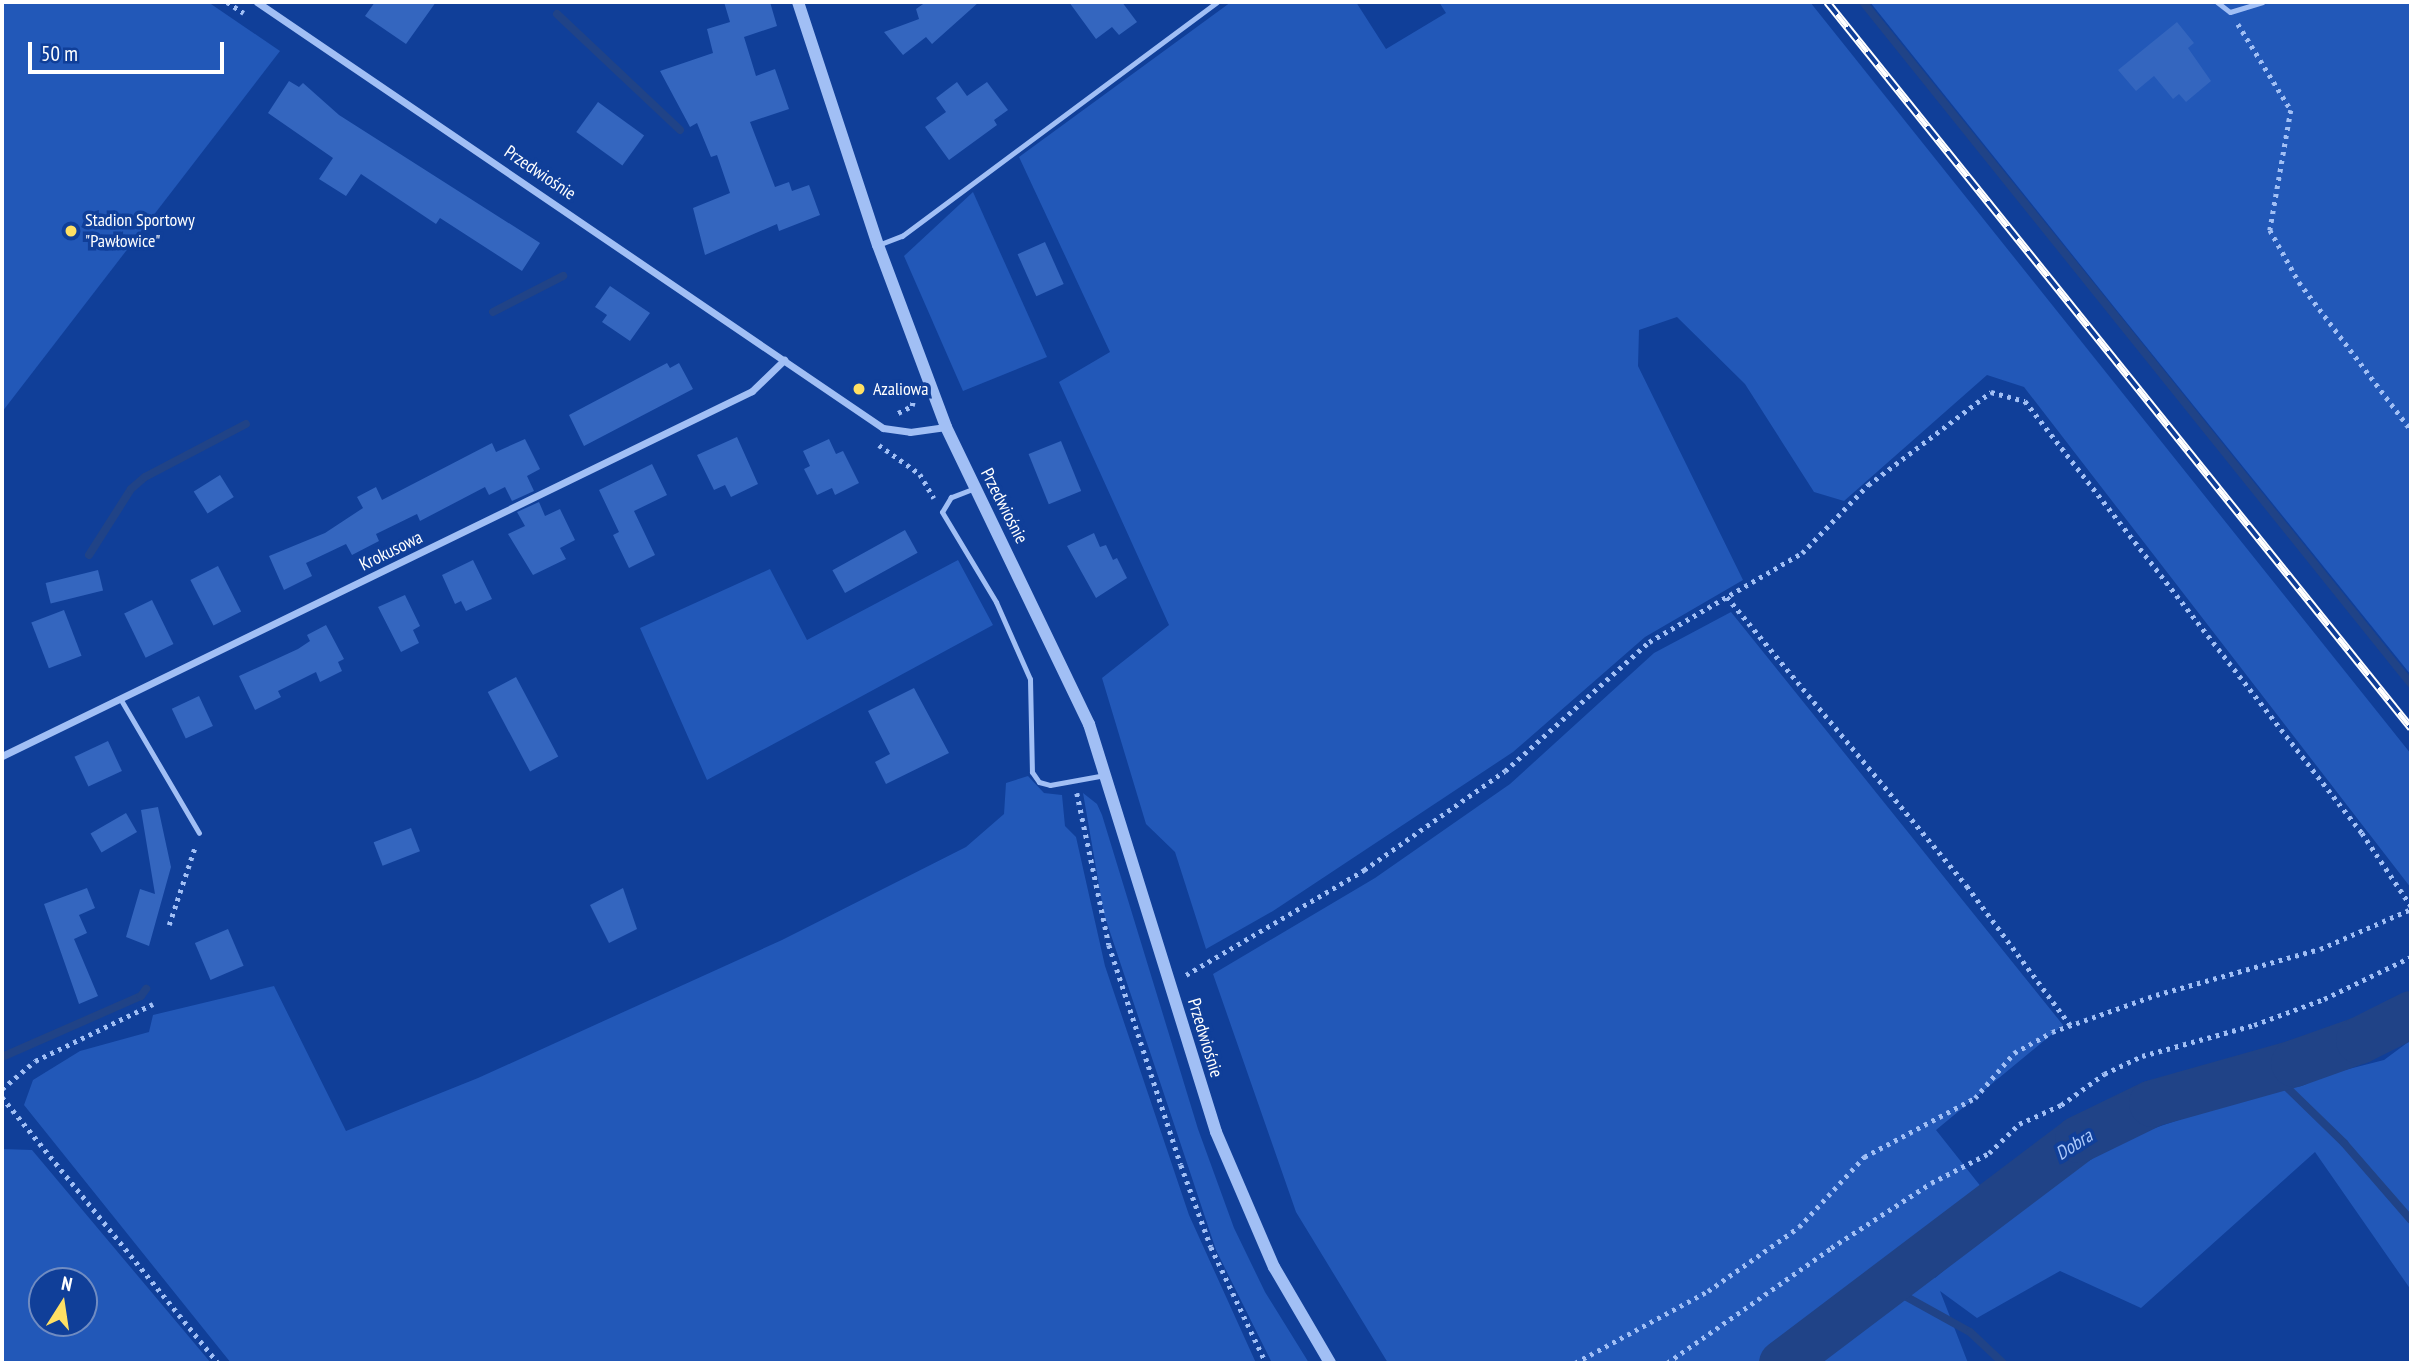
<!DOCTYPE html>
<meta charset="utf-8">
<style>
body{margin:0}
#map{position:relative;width:2413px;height:1365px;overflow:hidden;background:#103f99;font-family:"PT Sans Narrow",sans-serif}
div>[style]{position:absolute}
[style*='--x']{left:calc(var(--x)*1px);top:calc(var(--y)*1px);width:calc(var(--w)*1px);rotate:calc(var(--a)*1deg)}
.green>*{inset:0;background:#2258b8}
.stream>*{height:8px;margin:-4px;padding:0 4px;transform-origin:4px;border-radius:4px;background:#204387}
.river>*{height:47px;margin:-23.5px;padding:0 23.5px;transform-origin:23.5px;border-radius:23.5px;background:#204387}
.building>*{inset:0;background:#3466bf;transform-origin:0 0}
.path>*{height:4.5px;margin-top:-2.25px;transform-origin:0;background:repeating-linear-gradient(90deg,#a1bff5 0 3.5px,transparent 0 8.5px)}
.service>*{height:5px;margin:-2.5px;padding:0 2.5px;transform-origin:2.5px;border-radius:2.5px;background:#a1bff5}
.minor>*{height:7px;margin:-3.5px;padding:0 3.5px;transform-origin:3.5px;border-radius:3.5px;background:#a1bff5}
.tertiary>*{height:12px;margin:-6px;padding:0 6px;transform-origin:6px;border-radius:6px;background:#a1bff5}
.rail>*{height:8px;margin-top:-4px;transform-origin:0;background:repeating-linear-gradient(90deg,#103f99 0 16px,#fff 0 32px);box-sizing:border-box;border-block:2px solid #fff}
.dots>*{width:19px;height:19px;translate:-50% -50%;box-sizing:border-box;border:4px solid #103f99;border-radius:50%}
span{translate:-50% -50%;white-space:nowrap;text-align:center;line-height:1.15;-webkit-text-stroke:7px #103f99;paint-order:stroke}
.street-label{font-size:18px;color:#fff}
.poi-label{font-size:18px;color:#fff}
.left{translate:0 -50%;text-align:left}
.water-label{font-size:19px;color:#adcafb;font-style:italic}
.frame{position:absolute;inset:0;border:4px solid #fff;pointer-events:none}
.north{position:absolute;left:28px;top:1267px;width:70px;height:70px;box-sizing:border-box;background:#103f99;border:2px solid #708cc2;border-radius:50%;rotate:12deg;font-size:19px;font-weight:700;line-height:28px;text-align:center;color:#fff}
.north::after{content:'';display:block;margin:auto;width:24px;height:32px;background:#ffe064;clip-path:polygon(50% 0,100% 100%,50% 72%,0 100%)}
.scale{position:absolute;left:28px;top:42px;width:196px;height:32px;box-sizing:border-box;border:4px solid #fff;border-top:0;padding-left:9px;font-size:21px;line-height:24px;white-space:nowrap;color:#fff;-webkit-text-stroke:5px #103f99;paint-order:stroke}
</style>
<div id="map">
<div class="green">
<div style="clip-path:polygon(2px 2px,208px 2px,280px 51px,2px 412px)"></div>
<div style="clip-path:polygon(1231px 2px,1356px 2px,1386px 49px,1446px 13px,1439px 2px,1810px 2px,2411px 754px,2411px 888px,2024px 387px,1987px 375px,1844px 501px,1814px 492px,1745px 384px,1677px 317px,1639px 330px,1638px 366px,1743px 580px,1645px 637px,1513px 752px,1273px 911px,1206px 949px,1175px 852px,1146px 824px,1102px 678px,1169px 625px,1059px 382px,1110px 352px,1019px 157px)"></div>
<div style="clip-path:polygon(1870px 2px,2411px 2px,2411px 675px,2119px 313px)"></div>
<div style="clip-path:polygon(973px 192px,1047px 357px,963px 391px,904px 256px)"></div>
<div style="clip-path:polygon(958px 560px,993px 625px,707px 780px,640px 628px,770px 569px,807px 640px)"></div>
<div style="clip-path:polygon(1731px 612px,2063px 1025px,1936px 1130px,1982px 1188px,1922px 1237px,1935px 1278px,2079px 1154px,2263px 1091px,2384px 1060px,2411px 1040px,2411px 1290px,2315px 1152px,2141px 1308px,2060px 1271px,1977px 1318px,1940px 1291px,1968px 1363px,1388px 1363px,1296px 1212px,1213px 974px,1375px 878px,1510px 784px,1654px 653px)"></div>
<div style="clip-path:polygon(1028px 776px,1044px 793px,1062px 795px,1065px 826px,1076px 837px,1105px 966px,1189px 1215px,1256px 1363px,231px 1363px,24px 1105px,33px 1080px,80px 1051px,149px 1032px,153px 1015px,274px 986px,346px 1131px,478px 1078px,782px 940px,966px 847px,1004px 814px,1006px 783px)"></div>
<div style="clip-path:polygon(1083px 793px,1097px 804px,1102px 815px,1198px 1129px,1234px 1228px,1265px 1292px,1309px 1363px,1272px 1363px,1216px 1250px,1104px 914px)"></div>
<div style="clip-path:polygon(evenodd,2px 1149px,32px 1150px,211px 1363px,2px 1363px,2px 1149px,42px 1281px,84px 1281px,84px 1323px,42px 1323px,42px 1281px)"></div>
</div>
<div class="stream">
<div style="--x:1863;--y:2;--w:875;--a:51.22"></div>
<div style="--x:557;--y:14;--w:169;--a:43.3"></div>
<div style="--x:493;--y:312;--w:79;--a:-27.2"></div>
<div style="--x:89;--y:555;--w:78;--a:-57.5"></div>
<div style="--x:131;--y:489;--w:18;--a:-41"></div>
<div style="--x:145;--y:477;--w:114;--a:-27.7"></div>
<div style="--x:2;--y:1057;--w:152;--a:-23.7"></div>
<div style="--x:141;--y:996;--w:9;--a:-54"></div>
<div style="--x:2269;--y:1070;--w:105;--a:44.2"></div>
<div style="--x:2344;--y:1143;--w:102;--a:49"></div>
<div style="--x:1885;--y:1285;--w:97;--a:28.9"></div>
<div style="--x:1970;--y:1332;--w:45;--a:43.2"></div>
</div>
<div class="river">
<div style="--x:1782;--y:1363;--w:371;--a:-37.1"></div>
<div style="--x:2078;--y:1139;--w:82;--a:-25.9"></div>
<div style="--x:2152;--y:1103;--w:148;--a:-15.7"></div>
<div style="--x:2294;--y:1063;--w:69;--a:-19.5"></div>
<div style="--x:2359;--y:1040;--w:58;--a:-26.6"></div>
</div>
<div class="building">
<div style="clip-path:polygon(375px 2px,436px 2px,406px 44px,365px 16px)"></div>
<div style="clip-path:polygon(724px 2px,770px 2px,777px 26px,744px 37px,756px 76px,775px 69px,789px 109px,750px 122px,775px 187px,789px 182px,792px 191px,809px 185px,820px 215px,779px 231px,777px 224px,705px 255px,693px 208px,730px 193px,717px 155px,711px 157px,697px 123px,690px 127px,660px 71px,713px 53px,707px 29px,730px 22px)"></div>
<div style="clip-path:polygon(926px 2px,979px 2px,932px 44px,926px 37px,903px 55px,884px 32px,919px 19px,916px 9px)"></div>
<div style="clip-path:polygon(1069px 2px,1122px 2px,1137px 22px,1119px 35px,1112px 27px,1096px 39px)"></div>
<div style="clip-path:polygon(2177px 22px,2194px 43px,2188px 48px,2211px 81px,2186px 102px,2179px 94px,2173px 99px,2154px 76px,2136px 91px,2118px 70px)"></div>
<div style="clip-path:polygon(289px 81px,299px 87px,303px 83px,339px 115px,540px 243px,522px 271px,440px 218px,436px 224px,361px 174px,346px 196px,319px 179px,333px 158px,268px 113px)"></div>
<div style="clip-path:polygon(957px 82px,967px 96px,987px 82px,1008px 110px,994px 120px,997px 125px,949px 160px,925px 127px,946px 112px,936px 98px)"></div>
<div style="left:598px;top:102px;width:57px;height:37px;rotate:36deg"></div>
<div style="left:1045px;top:242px;width:46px;height:30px;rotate:66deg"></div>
<div style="clip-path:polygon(610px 286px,650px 313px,630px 341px,602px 322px,607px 315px,595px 307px)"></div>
<div style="clip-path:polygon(667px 363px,670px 368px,679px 363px,693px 389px,584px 446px,569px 415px)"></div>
<div style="clip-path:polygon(737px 437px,758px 484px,731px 497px,725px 485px,714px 490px,697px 455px)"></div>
<div style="clip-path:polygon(525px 439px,540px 469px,527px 476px,534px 491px,512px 501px,505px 487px,489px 495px,485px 487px,420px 521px,417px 514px,376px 534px,379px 541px,352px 555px,346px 544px,306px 563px,312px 576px,284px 590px,269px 556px,325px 533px,363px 508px,357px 497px,376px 487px,382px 500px,492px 443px,496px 452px)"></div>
<div style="clip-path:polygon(829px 439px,836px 454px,843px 451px,859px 483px,835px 495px,832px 488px,817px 495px,804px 469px,810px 466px,803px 451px)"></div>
<div style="left:1061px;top:441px;width:54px;height:35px;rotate:68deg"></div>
<div style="clip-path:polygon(652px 464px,667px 495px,634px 511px,655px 555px,629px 568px,613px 535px,619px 532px,599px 490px)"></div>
<div style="left:220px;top:475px;width:26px;height:31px;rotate:58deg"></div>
<div style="clip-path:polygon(539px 502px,545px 516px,560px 509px,575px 540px,560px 548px,566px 559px,533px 575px,508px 534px,525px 526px,517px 512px)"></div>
<div style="left:905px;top:530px;width:26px;height:83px;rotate:61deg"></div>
<div style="clip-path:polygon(1094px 533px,1100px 547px,1106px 545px,1113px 560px,1117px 558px,1127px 578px,1096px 598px,1067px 546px)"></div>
<div style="clip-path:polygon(473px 560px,492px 599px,466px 611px,461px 601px,455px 604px,442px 575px)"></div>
<div style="left:218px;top:566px;width:51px;height:31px;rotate:63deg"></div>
<div style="left:98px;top:570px;width:21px;height:54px;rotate:76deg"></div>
<div style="clip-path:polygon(405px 595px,420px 626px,413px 630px,419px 643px,401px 652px,378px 607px)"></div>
<div style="left:152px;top:600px;width:49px;height:31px;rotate:64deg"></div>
<div style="left:64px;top:610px;width:49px;height:35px;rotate:69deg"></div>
<div style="clip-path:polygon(326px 625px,344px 659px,338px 662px,342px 671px,320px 682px,316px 672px,278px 691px,281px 697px,255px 710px,239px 676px,298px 649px,310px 641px,307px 635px)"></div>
<div style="left:516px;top:677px;width:90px;height:32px;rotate:62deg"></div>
<div style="clip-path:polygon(914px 688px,949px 753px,886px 784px,875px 762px,890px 754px,868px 711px)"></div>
<div style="left:199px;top:696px;width:33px;height:30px;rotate:65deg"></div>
<div style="left:108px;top:741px;width:33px;height:37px;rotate:65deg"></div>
<div style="clip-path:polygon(158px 807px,171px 867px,149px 946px,126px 937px,140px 889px,155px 894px,141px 810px)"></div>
<div style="left:126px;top:813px;width:22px;height:41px;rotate:60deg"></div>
<div style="left:411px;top:828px;width:25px;height:40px;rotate:69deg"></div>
<div style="clip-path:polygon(87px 888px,95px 908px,79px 915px,87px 933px,74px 939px,98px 996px,79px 1004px,44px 904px)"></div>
<div style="clip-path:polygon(623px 888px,637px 929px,609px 943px,590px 905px)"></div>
<div style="left:228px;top:929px;width:40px;height:36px;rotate:67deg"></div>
</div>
<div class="path">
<div style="--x:227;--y:2;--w:20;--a:33"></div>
<div style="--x:2238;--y:24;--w:101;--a:58.4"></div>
<div style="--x:2291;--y:110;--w:122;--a:99.9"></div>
<div style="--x:2270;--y:230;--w:60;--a:60.9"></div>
<div style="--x:2299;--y:282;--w:186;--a:52.9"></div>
<div style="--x:898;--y:413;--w:16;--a:-27"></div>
<div style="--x:912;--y:406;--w:10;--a:-79"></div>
<div style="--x:879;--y:445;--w:50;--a:35.3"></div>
<div style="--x:920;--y:474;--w:28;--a:60"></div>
<div style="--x:1727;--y:597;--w:376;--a:50.3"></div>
<div style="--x:1967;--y:886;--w:174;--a:53.4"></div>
<div style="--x:1077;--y:793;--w:155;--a:78.1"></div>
<div style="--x:1109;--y:945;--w:231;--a:71.9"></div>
<div style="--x:1181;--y:1165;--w:87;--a:69.9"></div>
<div style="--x:1211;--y:1247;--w:128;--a:64.6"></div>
<div style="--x:169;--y:925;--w:82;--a:-71.6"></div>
<div style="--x:1186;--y:975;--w:207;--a:-30.5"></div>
<div style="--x:1364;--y:870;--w:172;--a:-35.1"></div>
<div style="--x:1505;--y:771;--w:193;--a:-41.9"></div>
<div style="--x:1649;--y:642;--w:177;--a:-30.2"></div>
<div style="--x:1802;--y:553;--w:95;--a:-45.9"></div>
<div style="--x:1868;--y:485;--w:154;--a:-37.1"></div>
<div style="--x:1991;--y:392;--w:35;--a:15"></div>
<div style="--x:2025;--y:401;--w:548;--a:52.04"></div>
<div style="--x:2362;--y:833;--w:88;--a:56.1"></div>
<div style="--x:2;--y:1089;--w:43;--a:-40.3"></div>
<div style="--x:35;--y:1061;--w:131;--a:-25.8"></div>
<div style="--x:2;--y:1097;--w:343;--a:50.9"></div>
<div style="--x:1575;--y:1363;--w:151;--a:-28.4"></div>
<div style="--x:1708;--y:1291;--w:111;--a:-35.1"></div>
<div style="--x:1799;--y:1227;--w:96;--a:-47.1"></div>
<div style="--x:1864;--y:1157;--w:126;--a:-28"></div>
<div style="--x:1975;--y:1098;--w:60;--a:-49.1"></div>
<div style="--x:2014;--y:1053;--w:43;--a:-28.9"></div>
<div style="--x:2052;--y:1032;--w:110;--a:-19.6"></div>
<div style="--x:2156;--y:995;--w:170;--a:-15.7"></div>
<div style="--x:2320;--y:949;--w:99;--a:-23.7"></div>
<div style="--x:1667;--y:1363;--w:200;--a:-35"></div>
<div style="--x:1831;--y:1248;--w:119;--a:-33"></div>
<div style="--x:1931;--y:1183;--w:65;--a:-27.3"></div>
<div style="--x:1989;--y:1153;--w:42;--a:-44"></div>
<div style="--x:2019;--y:1124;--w:46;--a:-24.3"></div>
<div style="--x:2061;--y:1105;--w:53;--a:-35.8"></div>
<div style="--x:2104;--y:1074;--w:42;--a:-25.3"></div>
<div style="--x:2142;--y:1056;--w:116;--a:-15.5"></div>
<div style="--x:2254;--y:1025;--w:75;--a:-20.4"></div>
<div style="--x:2324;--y:999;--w:97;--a:-25.8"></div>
</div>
<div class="service">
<div style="--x:2217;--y:2;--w:16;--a:38"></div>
<div style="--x:2230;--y:12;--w:34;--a:-17"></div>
<div style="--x:878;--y:245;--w:26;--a:-21"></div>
<div style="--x:902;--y:236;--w:392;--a:-36.6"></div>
<div style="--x:975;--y:488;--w:26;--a:159"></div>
<div style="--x:951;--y:497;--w:17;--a:121"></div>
<div style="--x:942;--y:512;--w:105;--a:59"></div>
<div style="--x:996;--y:602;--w:84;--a:66.2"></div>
<div style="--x:1030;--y:679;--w:93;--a:88.8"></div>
<div style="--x:1032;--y:772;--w:12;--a:55"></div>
<div style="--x:1039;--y:782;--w:11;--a:15"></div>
<div style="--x:1050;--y:785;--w:56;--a:-10.3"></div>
<div style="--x:121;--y:700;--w:154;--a:59.6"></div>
</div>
<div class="minor">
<div style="--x:257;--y:2;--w:757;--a:34.24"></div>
<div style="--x:883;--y:428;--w:27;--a:8"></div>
<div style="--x:910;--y:432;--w:36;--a:-8"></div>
<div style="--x:2;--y:756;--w:834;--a:-25.95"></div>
<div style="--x:752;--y:391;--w:45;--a:-44.1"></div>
</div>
<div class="tertiary">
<div style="--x:798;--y:2;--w:256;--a:71.8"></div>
<div style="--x:878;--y:245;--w:194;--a:69.5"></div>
<div style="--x:946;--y:427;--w:330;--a:64.3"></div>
<div style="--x:1089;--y:724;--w:427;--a:72.7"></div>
<div style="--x:1216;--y:1132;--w:147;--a:66.8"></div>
<div style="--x:1274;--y:1267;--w:111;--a:59.7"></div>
</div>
<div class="rail">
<div style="--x:1827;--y:2;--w:932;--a:51.19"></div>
</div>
<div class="dots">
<div style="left:71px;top:231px;background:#ffe064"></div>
<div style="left:859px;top:389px;background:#ffe064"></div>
</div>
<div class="street-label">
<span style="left:540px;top:173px;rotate:34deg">Przedwiośnie</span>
<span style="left:1004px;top:506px;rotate:63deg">Przedwiośnie</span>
<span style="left:391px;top:551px;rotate:-26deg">Krokusowa</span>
<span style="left:1205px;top:1038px;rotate:73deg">Przedwiośnie</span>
</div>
<div class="poi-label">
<span class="left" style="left:85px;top:231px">Stadion Sportowy<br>"Pawłowice"</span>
<span class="left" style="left:873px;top:389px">Azaliowa</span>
</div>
<div class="water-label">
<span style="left:2074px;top:1145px;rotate:-33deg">Dobra</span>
</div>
<div class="frame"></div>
<div class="north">N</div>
<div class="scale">50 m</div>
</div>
